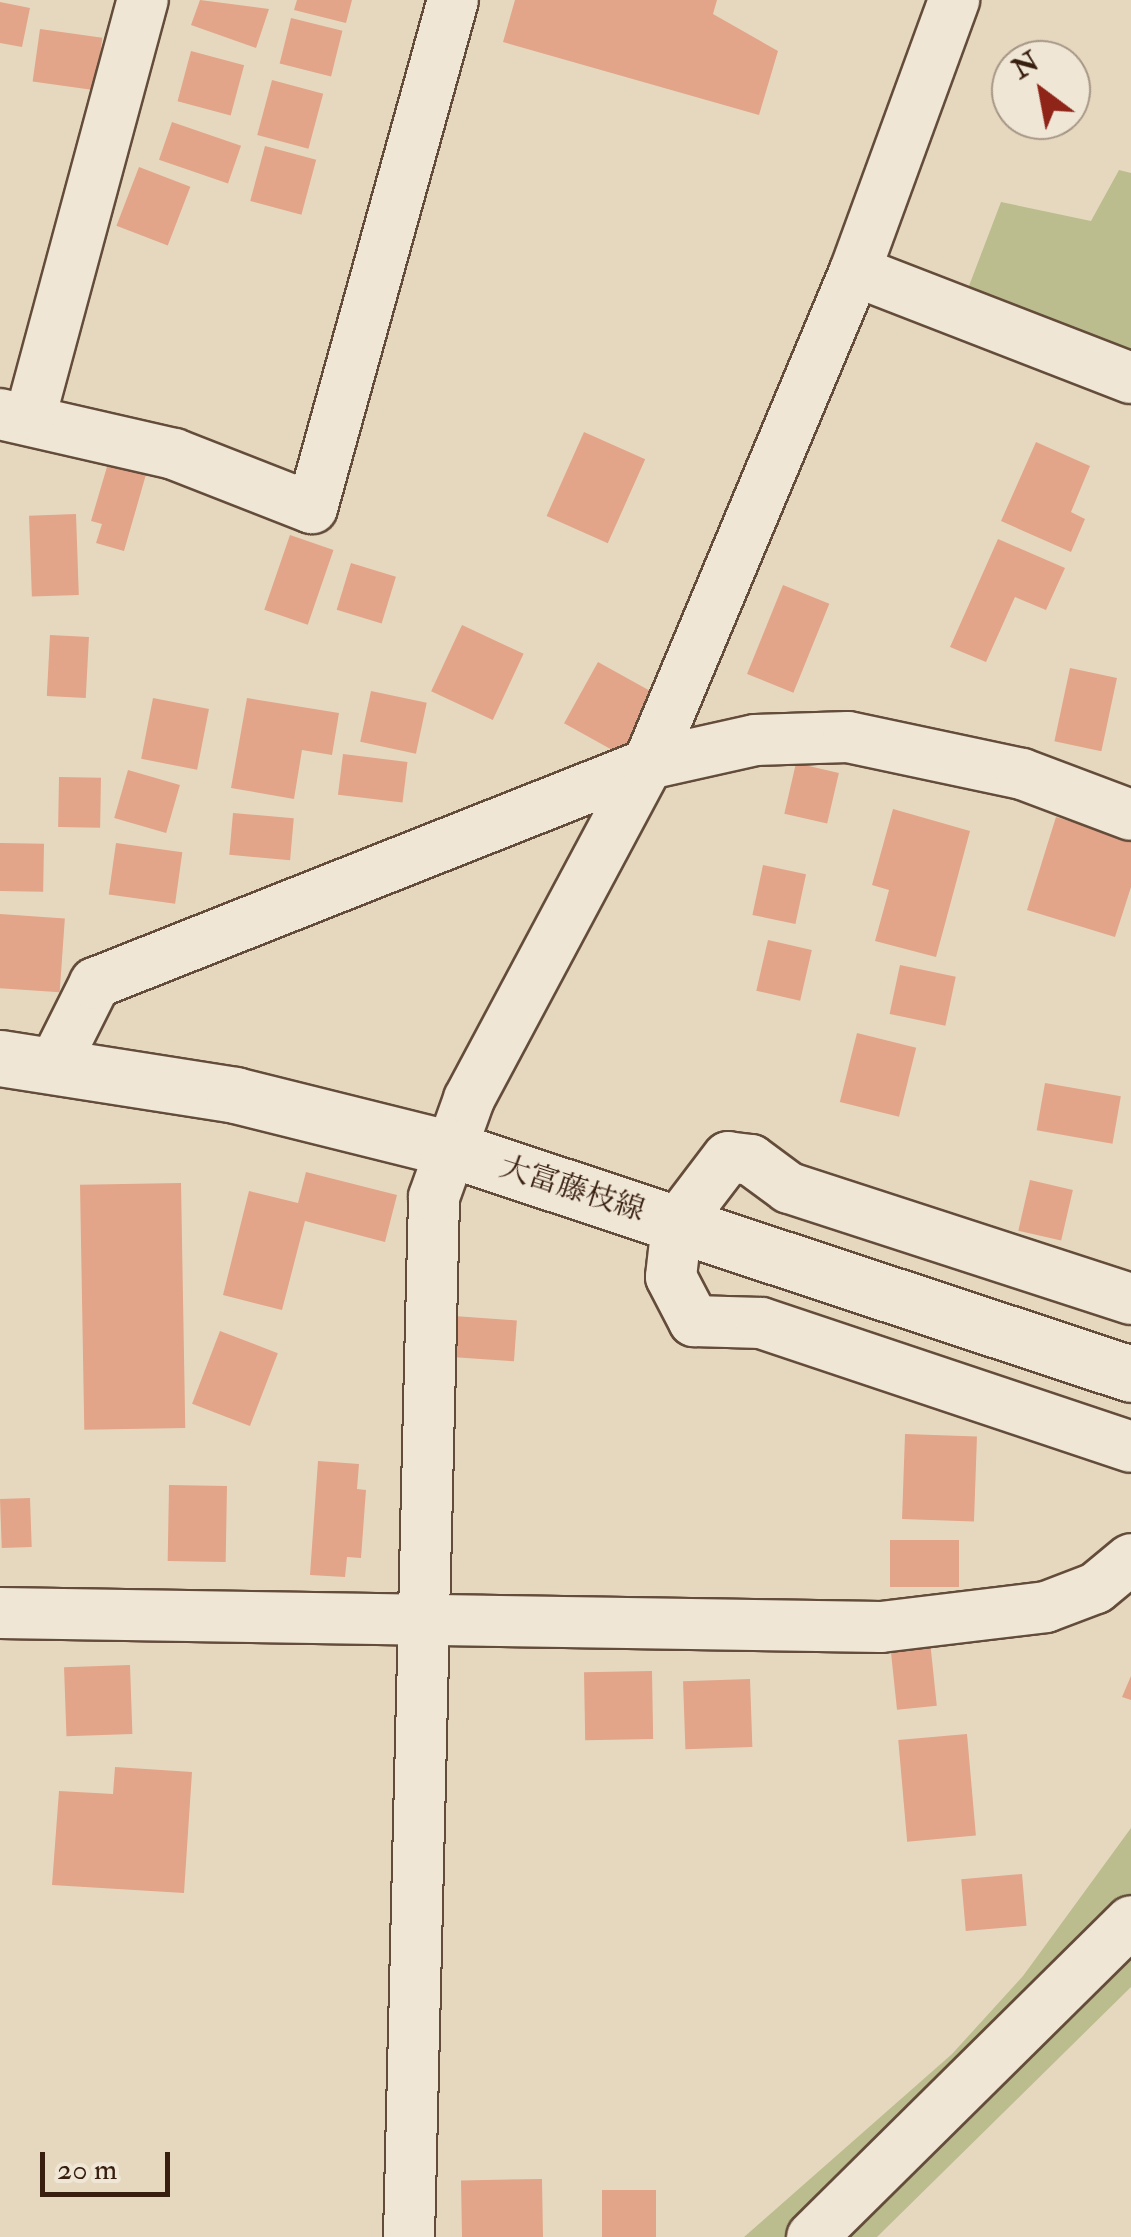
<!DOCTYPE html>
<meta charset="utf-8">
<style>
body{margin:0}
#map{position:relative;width:1131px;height:2237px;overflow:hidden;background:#e6d8bf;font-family:"IM FELL Double Pica","Noto Serif JP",serif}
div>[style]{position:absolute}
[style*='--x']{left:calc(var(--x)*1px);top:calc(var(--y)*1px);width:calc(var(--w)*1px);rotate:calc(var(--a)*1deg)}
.green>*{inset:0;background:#bbbd8e}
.building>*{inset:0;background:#e2a589;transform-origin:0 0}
.roads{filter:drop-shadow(2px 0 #644c3a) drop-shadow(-2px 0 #644c3a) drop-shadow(0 2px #644c3a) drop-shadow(0 -2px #644c3a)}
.minor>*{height:50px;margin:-25px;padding:0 25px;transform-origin:25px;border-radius:25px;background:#efe6d5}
.secondary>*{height:55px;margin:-27.5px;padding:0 27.5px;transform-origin:27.5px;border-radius:27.5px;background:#efe6d5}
span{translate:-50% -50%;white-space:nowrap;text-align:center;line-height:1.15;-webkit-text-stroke:10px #efe6d5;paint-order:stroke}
.street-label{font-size:30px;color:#381e0e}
.north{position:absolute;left:991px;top:40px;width:100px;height:100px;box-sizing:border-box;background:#efe6d5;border:2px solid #a69685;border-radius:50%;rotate:328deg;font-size:28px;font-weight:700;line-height:40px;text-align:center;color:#381e0e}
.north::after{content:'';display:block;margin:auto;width:35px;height:45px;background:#8f2418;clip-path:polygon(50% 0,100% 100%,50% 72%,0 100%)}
.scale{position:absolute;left:40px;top:2152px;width:130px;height:45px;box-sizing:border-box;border:5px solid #381e0e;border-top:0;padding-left:12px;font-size:30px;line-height:35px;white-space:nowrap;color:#381e0e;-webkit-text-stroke:8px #efe6d5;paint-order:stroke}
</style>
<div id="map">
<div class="green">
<div style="clip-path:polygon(1119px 170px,1131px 173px,1131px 363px,964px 299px,1001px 202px,1091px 221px)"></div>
<div style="clip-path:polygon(1131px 1828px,1131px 1987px,877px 2237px,744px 2237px,952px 2054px,1023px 1976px)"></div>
</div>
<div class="building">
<div style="clip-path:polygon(200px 0,269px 9px,256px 48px,191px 25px)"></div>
<div style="clip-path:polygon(297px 0,352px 0,346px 23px,294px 10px)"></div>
<div style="clip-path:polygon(515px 0,717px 0,713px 14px,778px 51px,759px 115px,503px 42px)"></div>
<div style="clip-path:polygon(0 2px,30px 8px,22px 47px,0 43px)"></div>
<div style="left:291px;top:18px;width:53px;height:47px;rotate:14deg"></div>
<div style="left:40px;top:29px;width:63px;height:53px;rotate:8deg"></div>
<div style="left:191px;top:51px;width:55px;height:52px;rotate:15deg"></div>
<div style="left:272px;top:80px;width:53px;height:57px;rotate:15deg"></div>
<div style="left:172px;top:122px;width:73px;height:40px;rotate:19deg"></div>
<div style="left:265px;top:146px;width:53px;height:57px;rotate:15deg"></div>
<div style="left:139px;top:167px;width:55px;height:63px;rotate:21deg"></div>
<div style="left:584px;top:432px;width:67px;height:92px;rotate:24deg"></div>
<div style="clip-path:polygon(1036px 442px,1090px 466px,1071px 512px,1085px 519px,1071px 552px,1001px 521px)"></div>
<div style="clip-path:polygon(109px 460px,147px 471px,124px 551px,96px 543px,102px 524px,91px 521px)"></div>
<div style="left:76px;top:514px;width:81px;height:47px;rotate:88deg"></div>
<div style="left:290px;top:535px;width:46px;height:79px;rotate:19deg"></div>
<div style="clip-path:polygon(998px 539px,1065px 568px,1046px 610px,1015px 597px,986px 662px,950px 647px)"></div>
<div style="left:351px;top:563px;width:47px;height:49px;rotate:17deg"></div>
<div style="left:783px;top:585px;width:50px;height:96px;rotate:22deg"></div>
<div style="left:462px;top:625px;width:68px;height:73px;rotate:25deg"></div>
<div style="left:50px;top:635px;width:39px;height:61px;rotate:3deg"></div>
<div style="left:598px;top:662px;width:68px;height:70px;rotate:29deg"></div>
<div style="left:1070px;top:668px;width:48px;height:75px;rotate:12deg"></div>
<div style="left:371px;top:691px;width:57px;height:52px;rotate:12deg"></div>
<div style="left:153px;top:698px;width:57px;height:62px;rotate:11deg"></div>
<div style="clip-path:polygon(247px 698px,339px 713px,332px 755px,302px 750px,294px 799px,231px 788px)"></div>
<div style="left:343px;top:754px;width:65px;height:41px;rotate:7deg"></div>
<div style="left:796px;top:763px;width:44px;height:52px;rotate:13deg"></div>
<div style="left:128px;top:770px;width:54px;height:50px;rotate:16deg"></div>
<div style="left:59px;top:777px;width:42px;height:50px;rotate:1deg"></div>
<div style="clip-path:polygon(893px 809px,970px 831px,936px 957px,875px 941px,889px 890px,872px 885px)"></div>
<div style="left:233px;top:813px;width:61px;height:42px;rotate:5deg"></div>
<div style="clip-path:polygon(1056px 817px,1131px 840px,1131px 887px,1115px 937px,1027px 910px)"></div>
<div style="left:0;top:843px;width:44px;height:48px;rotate:1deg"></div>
<div style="left:116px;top:843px;width:67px;height:52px;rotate:8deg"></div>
<div style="left:763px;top:865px;width:44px;height:51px;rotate:12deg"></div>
<div style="left:0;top:914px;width:65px;height:74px;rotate:4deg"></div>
<div style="left:768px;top:940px;width:45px;height:52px;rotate:13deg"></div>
<div style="left:900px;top:965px;width:57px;height:50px;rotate:12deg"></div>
<div style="left:857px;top:1033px;width:61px;height:71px;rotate:14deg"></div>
<div style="left:1045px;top:1083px;width:77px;height:48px;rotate:10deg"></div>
<div style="clip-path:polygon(306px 1172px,397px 1195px,385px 1242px,305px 1221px,282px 1310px,223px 1295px,249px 1191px,298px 1203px)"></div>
<div style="left:1030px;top:1180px;width:44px;height:52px;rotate:13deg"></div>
<div style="left:181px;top:1183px;width:245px;height:101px;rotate:89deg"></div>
<div style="left:454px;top:1316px;width:63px;height:41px;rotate:4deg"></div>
<div style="left:220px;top:1331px;width:62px;height:78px;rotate:21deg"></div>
<div style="left:905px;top:1434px;width:72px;height:85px;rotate:2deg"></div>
<div style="clip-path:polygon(318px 1461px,359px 1464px,357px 1489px,366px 1490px,361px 1558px,347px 1557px,345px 1577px,310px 1575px)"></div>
<div style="left:169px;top:1485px;width:58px;height:76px;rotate:1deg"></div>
<div style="left:30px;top:1498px;width:49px;height:30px;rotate:88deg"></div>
<div style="left:959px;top:1540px;width:47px;height:69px;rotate:90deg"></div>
<div style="left:930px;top:1641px;width:65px;height:40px;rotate:84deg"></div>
<div style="left:130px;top:1665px;width:69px;height:66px;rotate:88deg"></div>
<div style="left:652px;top:1671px;width:68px;height:68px;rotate:89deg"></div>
<div style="clip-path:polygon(1131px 1676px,1131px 1700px,1122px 1697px)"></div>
<div style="left:750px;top:1679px;width:68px;height:67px;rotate:88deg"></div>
<div style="left:967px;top:1734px;width:102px;height:69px;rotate:85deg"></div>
<div style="clip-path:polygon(115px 1767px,192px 1772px,184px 1893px,52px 1885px,59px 1791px,113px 1794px)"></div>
<div style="left:1022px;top:1874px;width:52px;height:61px;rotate:85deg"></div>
<div style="left:542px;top:2179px;width:58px;height:81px;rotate:89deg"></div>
<div style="left:602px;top:2190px;width:54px;height:47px"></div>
</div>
<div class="roads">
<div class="minor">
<div style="--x:855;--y:271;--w:296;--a:21.2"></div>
<div style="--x:0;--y:414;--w:179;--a:12.9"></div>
<div style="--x:174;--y:454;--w:148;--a:21.4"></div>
<div style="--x:312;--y:508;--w:527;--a:-74.49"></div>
<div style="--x:31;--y:414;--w:429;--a:-74.9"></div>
<div style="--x:54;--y:1065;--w:92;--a:-63.4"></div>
<div style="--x:95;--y:983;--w:595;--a:-21.6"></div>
<div style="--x:648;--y:764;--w:110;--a:-12.6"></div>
<div style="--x:755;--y:740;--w:93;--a:-1.8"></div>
<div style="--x:848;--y:737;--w:178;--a:12"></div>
<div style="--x:1022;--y:774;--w:116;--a:20.6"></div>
<div style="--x:1131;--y:1299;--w:360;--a:-162"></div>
<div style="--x:789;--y:1188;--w:47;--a:-143.6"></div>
<div style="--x:751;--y:1160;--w:23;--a:-173"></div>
<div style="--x:728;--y:1157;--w:84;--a:127.3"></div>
<div style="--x:677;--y:1224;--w:53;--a:96.5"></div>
<div style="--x:671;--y:1277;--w:50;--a:62.4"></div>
<div style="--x:694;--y:1321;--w:67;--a:1.7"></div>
<div style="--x:761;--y:1323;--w:390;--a:18.5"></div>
<div style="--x:0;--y:1613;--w:881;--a:0.91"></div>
<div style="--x:881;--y:1627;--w:166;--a:-6.9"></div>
<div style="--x:1046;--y:1607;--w:53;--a:-20.8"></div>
<div style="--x:1096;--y:1588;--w:45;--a:-39.6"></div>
<div style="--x:409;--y:2237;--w:1040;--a:-88.62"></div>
<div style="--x:434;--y:1197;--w:104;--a:-70.3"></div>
<div style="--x:469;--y:1099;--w:380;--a:-61.9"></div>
<div style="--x:648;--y:764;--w:535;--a:-67.22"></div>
<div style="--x:855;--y:271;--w:289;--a:-69.9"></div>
<div style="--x:812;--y:2237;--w:449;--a:-44.7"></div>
</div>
<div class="secondary">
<div style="--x:0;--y:1058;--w:238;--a:8.9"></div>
<div style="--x:235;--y:1095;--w:219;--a:14"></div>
<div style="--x:447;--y:1148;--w:720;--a:18.28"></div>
</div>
</div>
<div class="street-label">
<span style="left:572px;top:1189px;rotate:18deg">大富藤枝線</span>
</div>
<div class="north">N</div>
<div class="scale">20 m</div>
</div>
